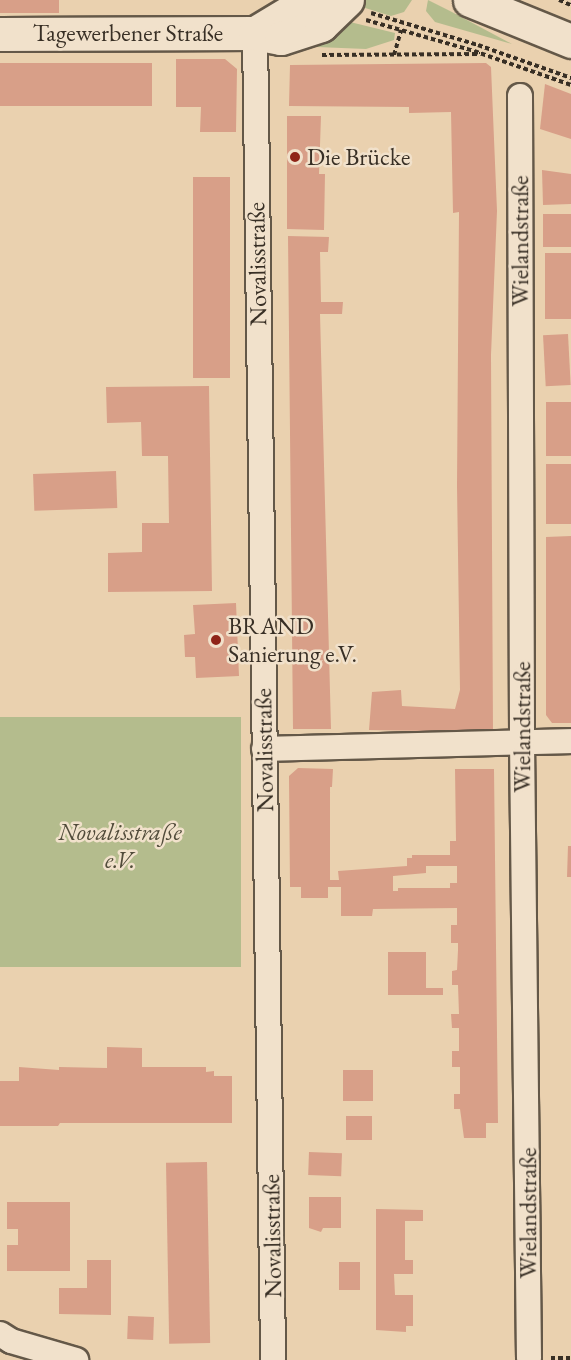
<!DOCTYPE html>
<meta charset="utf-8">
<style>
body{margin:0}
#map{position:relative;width:571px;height:1360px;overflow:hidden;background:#ead1af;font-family:"EB Garamond",serif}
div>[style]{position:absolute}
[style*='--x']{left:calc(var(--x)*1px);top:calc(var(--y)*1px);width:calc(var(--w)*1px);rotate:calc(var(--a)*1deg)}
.green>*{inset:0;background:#b4bc8d;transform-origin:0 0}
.building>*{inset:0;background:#d89f88;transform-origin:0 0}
.path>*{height:4px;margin-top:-2px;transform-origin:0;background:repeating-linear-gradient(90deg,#382f25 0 4.5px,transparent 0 7.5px)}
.roads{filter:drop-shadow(2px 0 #645848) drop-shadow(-2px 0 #645848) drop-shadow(0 2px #645848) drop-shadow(0 -2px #645848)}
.street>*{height:24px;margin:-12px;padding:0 12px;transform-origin:12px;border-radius:12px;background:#f1e1cb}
.secondary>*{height:33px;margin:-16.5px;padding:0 16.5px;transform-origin:16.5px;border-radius:16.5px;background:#f1e1cb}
.dots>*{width:16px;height:16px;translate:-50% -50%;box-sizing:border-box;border:3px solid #f1e1cb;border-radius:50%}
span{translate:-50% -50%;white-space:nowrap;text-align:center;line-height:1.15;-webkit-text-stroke:5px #f1e1cb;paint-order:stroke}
.street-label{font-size:24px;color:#382f25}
.poi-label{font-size:24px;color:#382f25}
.left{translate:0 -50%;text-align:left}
.park-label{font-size:24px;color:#514b3a;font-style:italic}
</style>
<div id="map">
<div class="green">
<div style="clip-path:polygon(358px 0,412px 0,404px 12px,391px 16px,362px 7px)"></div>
<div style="clip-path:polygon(428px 0,450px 11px,512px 44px,435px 22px,426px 11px)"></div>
<div style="clip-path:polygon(350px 22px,395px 33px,394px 40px,366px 49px,317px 47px,318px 43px)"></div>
<div style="left:241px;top:717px;width:250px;height:241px;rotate:90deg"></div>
</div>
<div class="building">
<div style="left:0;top:0;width:59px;height:13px"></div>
<div style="clip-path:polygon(176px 59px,225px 59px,237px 69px,236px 132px,200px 132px,201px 107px,176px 107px)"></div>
<div style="left:152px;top:63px;width:43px;height:152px;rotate:90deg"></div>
<div style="clip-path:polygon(486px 63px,491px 67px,497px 211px,491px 355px,493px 732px,369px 730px,372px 692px,401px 690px,402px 706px,455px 709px,460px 690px,457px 486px,459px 212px,453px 213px,451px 112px,409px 113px,409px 107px,289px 106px,290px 65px)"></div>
<div style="clip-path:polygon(545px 84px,571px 94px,571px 139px,540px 129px)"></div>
<div style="clip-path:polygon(287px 116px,321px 116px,319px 174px,325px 174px,324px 230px,287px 229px)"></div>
<div style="clip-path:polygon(542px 170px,571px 174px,571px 204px,543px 205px)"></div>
<div style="left:193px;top:177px;width:37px;height:201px"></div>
<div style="left:543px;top:214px;width:28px;height:33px"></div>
<div style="clip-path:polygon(288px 236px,329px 237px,328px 252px,320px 252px,321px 302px,343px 302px,342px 314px,320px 314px,331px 729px,293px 729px)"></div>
<div style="left:571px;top:253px;width:66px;height:26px;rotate:90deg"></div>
<div style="left:568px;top:334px;width:51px;height:25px;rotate:87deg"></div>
<div style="clip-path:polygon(209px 386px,212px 591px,108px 592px,108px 553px,142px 552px,142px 523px,169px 523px,168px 456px,142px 456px,141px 422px,107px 423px,106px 387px)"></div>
<div style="left:546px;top:402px;width:25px;height:54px"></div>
<div style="left:571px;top:464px;width:60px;height:25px;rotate:90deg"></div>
<div style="left:116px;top:471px;width:37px;height:83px;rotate:88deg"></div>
<div style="clip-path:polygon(571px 536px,571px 723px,552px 723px,546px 715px,546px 537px)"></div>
<div style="clip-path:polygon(236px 603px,239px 676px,196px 678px,195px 657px,185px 657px,184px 635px,195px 634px,193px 605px)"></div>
<div style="clip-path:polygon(evenodd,298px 768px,333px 769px,332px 787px,330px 787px,330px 880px,339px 880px,338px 871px,407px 866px,407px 858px,412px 858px,412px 855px,450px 855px,450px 841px,456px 841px,455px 769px,494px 769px,498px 1123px,486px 1123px,486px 1138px,464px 1138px,460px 1109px,454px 1109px,454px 1094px,460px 1094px,460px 1067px,452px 1067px,452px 1051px,459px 1051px,459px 1028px,452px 1028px,451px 1014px,459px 1014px,458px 985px,452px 985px,452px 971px,457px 970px,458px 950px,458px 943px,451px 943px,451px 925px,457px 925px,457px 908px,373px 909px,372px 916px,341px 916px,341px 887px,328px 887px,328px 898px,301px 898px,301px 887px,290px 887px,289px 776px,298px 768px,426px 866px,457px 866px,457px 883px,450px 883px,450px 888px,398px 888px,398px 891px,393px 891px,393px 876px,426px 873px,426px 866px)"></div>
<div style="clip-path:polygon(568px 846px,571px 846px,571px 877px,567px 877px)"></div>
<div style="clip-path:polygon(388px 952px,426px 952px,426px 988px,443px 988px,443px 995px,388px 995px)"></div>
<div style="clip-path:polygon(107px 1047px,142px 1048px,142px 1067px,206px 1067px,206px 1072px,214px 1071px,214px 1076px,232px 1076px,232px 1123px,60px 1123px,58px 1126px,0 1126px,0 1081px,19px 1081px,19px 1067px,59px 1070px,59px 1067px,107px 1068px)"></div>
<div style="left:373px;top:1070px;width:31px;height:30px;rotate:90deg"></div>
<div style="left:346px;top:1116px;width:26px;height:24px"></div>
<div style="left:309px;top:1152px;width:33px;height:23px;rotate:2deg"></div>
<div style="left:207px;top:1162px;width:181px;height:41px;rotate:89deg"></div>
<div style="clip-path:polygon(309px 1197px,341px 1197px,341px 1228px,323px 1228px,321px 1232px,309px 1228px)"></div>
<div style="clip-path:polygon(7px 1202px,70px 1202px,70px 1271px,7px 1271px,7px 1245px,18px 1245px,18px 1229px,7px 1229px)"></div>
<div style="clip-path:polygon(376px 1209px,423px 1210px,423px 1221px,405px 1221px,405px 1260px,413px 1260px,413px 1274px,394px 1274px,395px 1295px,413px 1295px,413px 1326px,406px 1326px,406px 1332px,376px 1330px)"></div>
<div style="clip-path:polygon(87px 1260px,111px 1260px,111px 1315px,59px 1314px,59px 1288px,87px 1288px)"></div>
<div style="left:360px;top:1262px;width:28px;height:21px;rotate:90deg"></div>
<div style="left:128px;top:1316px;width:26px;height:23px;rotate:2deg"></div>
</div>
<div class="path">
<div style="--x:559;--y:0;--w:13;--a:23"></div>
<div style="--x:371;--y:13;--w:112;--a:16.7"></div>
<div style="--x:478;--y:45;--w:99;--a:19.5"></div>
<div style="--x:366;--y:20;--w:112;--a:16"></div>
<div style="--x:474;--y:51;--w:103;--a:19.3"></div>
<div style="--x:322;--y:55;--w:158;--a:-0.4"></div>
<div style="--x:394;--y:55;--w:26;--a:-74"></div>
<div style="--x:551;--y:1358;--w:20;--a:0"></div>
</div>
<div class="roads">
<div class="street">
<div style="--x:255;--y:33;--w:1327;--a:89.22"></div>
<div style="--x:520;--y:96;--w:646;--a:89.82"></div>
<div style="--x:522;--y:742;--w:616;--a:89.35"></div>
<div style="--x:264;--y:749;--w:307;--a:-1.5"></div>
<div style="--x:0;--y:1334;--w:13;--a:32"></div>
<div style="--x:11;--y:1341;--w:68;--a:16.3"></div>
</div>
<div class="secondary">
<div style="--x:470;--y:0;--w:109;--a:22.1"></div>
<div style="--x:257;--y:32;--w:62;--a:-31.1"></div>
<div style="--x:0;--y:34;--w:255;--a:-0.2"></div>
<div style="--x:255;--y:33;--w:26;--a:11"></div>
<div style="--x:281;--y:38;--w:42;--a:-18"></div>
<div style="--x:321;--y:25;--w:36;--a:-44"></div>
</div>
</div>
<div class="dots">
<div style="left:295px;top:157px;background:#8f2418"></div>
<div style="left:216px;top:640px;background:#8f2418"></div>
</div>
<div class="street-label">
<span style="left:128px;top:33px">Tagewerbener Straße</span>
<span style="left:520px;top:241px;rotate:-90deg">Wielandstraße</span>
<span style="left:257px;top:264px;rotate:-91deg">Novalisstraße</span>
<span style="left:522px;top:727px;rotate:-90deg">Wielandstraße</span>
<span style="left:264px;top:750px;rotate:-91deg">Novalisstraße</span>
<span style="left:528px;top:1213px;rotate:-90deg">Wielandstraße</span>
<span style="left:272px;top:1236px;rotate:-91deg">Novalisstraße</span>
</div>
<div class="poi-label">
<span class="left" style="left:307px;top:157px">Die Brücke</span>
<span class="left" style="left:228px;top:640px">BRAND<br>Sanierung e.V.</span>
</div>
<div class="park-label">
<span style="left:120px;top:846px">Novalisstraße<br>e.V.</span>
</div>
</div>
